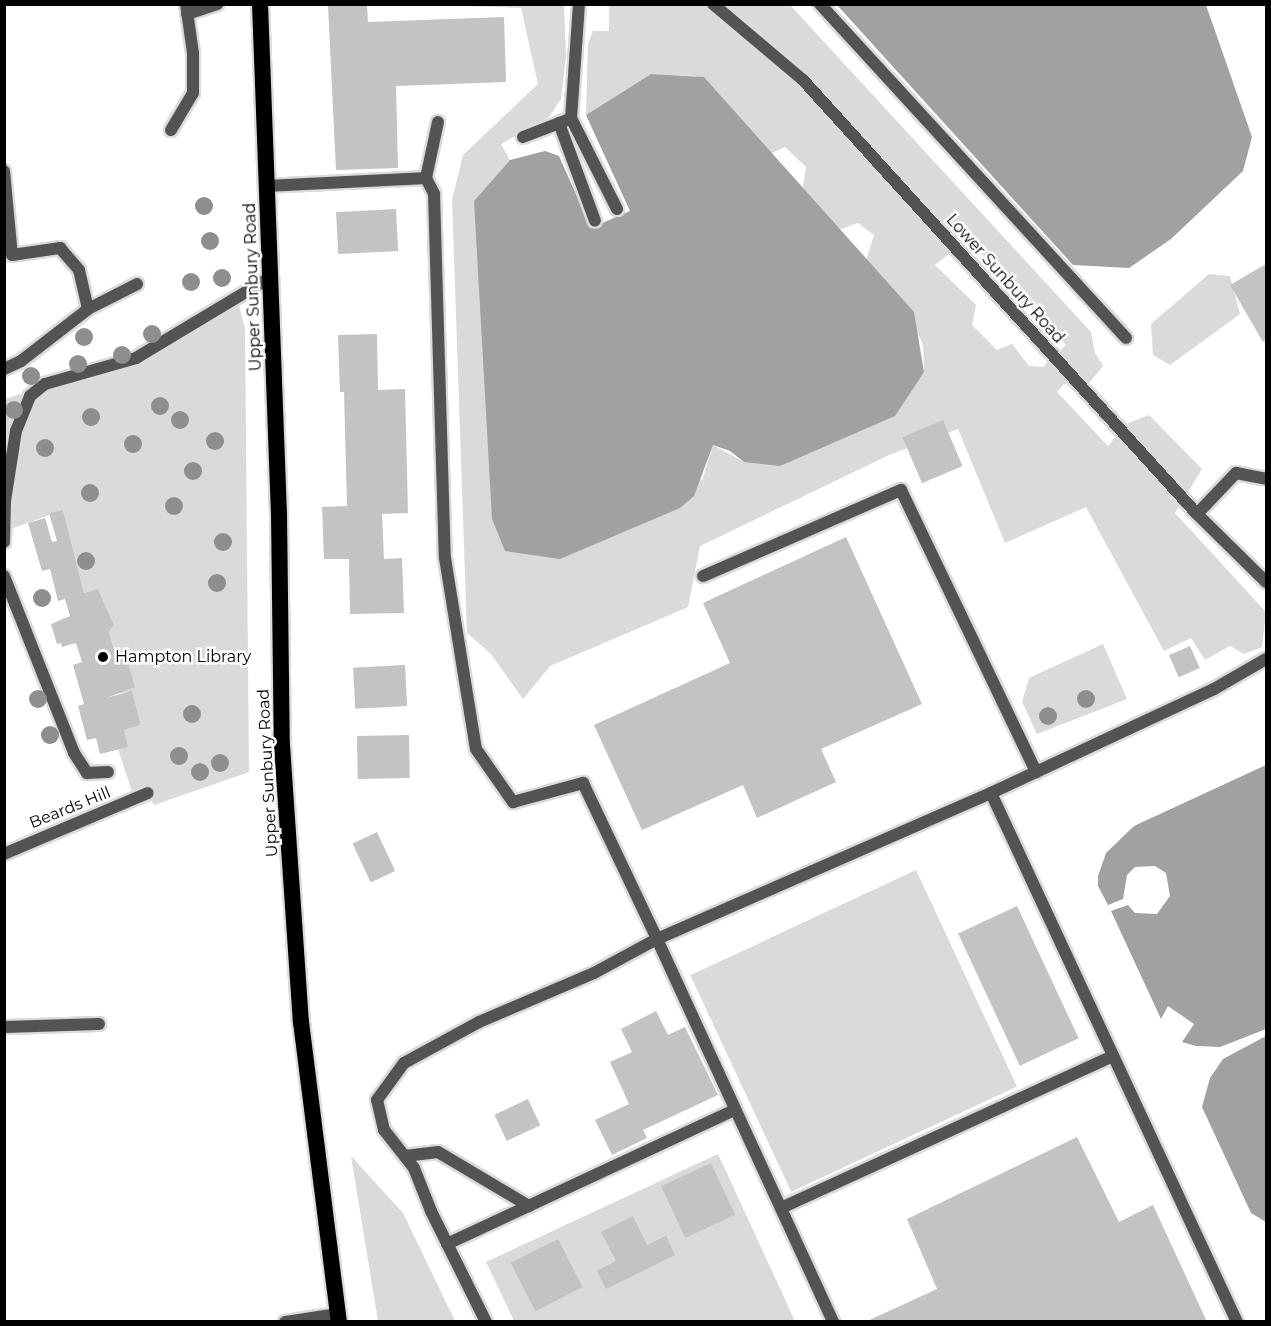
<!DOCTYPE html>
<style>
body{margin:0}
#map{position:relative;width:1271px;height:1326px;overflow:hidden;background:#fff;font-family:Montserrat,sans-serif}
div>[style]{position:absolute}
[style*='--x']{left:calc(var(--x)*1px);top:calc(var(--y)*1px);width:calc(var(--w)*1px);rotate:calc(var(--a)*1deg)}
.green>*{inset:0;background:#dadada;transform-origin:0 0}
.water>*{inset:0;background:#a1a1a1}
.building>*{inset:0;background:#c3c3c3;transform-origin:0 0}
.roads{filter:drop-shadow(2px 0 #dbdbdb) drop-shadow(-2px 0 #dbdbdb) drop-shadow(0 2px #dbdbdb) drop-shadow(0 -2px #dbdbdb)}
.service>*{height:12px;margin:-6px;padding:0 6px;transform-origin:6px;border-radius:6px;background:#535353}
.minor>*{height:12px;margin:-6px;padding:0 6px;transform-origin:6px;border-radius:6px;background:#535353}
.tertiary>*{height:12px;margin:-6px;padding:0 6px;transform-origin:6px;border-radius:6px;background:#535353}
.trunk>*{height:16px;margin:-8px;padding:0 8px;transform-origin:8px;border-radius:8px;background:#000}
.trees>*{width:18px;height:18px;margin:-9px;border-radius:50%;background:#8e8e8e}
.dots>*{width:16px;height:16px;translate:-50% -50%;box-sizing:border-box;border:3px solid #fff;border-radius:50%}
span{translate:-50% -50%;white-space:nowrap;text-align:center;line-height:1.15;-webkit-text-stroke:5px #fff;paint-order:stroke}
.street-label{font-size:16px;color:#000}
.poi-label{font-size:16px;color:#000}
.left{translate:0 -50%;text-align:left}
.frame{position:absolute;inset:0;border:6px solid #000;pointer-events:none}
</style>
<div id="map">
<div class="green">
<div style="clip-path:polygon(evenodd,434px 5px,564px 5px,566px 56px,561px 99px,549px 117px,501px 144px,510px 160px,474px 201px,702px 481px,713px 445px,744px 462px,924px 372px,923px 345px,911px 318px,864px 267px,874px 235px,858px 223px,833px 232px,801px 201px,806px 167px,785px 147px,767px 155px,742px 133px,696px 76px,651px 74px,586px 115px,588px 44px,593px 31px,609px 31px,609px 5px,790px 5px,1091px 332px,1095px 353px,1103px 366px,1090px 382px,1064px 384px,1057px 392px,1108px 446px,1126px 424px,1149px 415px,1202px 469px,1175px 513px,1266px 612px,1262px 647px,1244px 654px,1230px 646px,1205px 660px,1191px 638px,1164px 651px,1086px 507px,1005px 543px,958px 429px,889px 455px,700px 546px,688px 607px,550px 666px,523px 699px,491px 654px,467px 633px,452px 200px,463px 155px,538px 84px,521px 8px,434px 5px,968px 239px,1066px 345px,1043px 367px,1029px 366px,1012px 344px,997px 350px,972px 325px,976px 305px,935px 265px,968px 239px)"></div>
<div style="clip-path:polygon(1209px 274px,1230px 276px,1240px 314px,1170px 365px,1153px 355px,1151px 324px)"></div>
<div style="clip-path:polygon(236px 295px,245px 328px,249px 772px,154px 805px,148px 794px,135px 801px,118px 749px,124px 730px,141px 725px,132px 692px,106px 695px,124px 650px,115px 653px,109px 632px,114px 625px,98px 589px,84px 593px,63px 510px,5px 531px,5px 399px,136px 358px)"></div>
<div style="clip-path:polygon(1103px 644px,1127px 699px,1037px 734px,1022px 702px,1029px 678px)"></div>
<div style="left:916px;top:870px;width:239px;height:249px;rotate:65deg"></div>
<div style="clip-path:polygon(718px 1154px,795px 1321px,514px 1321px,486px 1262px)"></div>
<div style="clip-path:polygon(351px 1156px,403px 1213px,455px 1321px,378px 1321px)"></div>
</div>
<div class="water">
<div style="clip-path:polygon(837px 5px,1206px 5px,1252px 137px,1243px 171px,1171px 239px,1129px 268px,1073px 265px)"></div>
<div style="clip-path:polygon(651px 74px,704px 77px,914px 312px,924px 372px,895px 416px,780px 466px,744px 462px,730px 451px,713px 445px,694px 496px,680px 508px,560px 559px,505px 551px,492px 519px,474px 201px,510px 160px,545px 151px,559px 156px,591px 228px,630px 211px,586px 115px)"></div>
<div style="clip-path:polygon(1266px 765px,1266px 1029px,1220px 1047px,1196px 1046px,1182px 1042px,1194px 1024px,1168px 1006px,1161px 1019px,1111px 911px,1128px 905px,1135px 913px,1157px 914px,1170px 896px,1166px 873px,1155px 866px,1135px 867px,1127px 875px,1123px 899px,1108px 905px,1098px 886px,1098px 876px,1106px 853px,1134px 826px)"></div>
<div style="clip-path:polygon(1266px 1036px,1266px 1222px,1251px 1213px,1202px 1107px,1210px 1078px,1223px 1059px)"></div>
</div>
<div class="building">
<div style="clip-path:polygon(367px 5px,368px 22px,504px 17px,506px 82px,396px 86px,398px 168px,336px 170px,328px 6px)"></div>
<div style="left:396px;top:209px;width:42px;height:60px;rotate:87deg"></div>
<div style="clip-path:polygon(1266px 264px,1266px 340px,1263px 342px,1230px 285px)"></div>
<div style="clip-path:polygon(377px 334px,378px 390px,405px 389px,408px 513px,382px 514px,384px 559px,402px 558px,404px 613px,350px 614px,349px 559px,324px 559px,322px 507px,347px 506px,344px 392px,340px 392px,338px 335px)"></div>
<div style="left:943px;top:420px;width:50px;height:44px;rotate:67deg"></div>
<div style="clip-path:polygon(63px 510px,84px 593px,98px 589px,114px 625px,109px 632px,115px 653px,124px 650px,135px 687px,106px 698px,132px 691px,141px 725px,124px 730px,128px 747px,100px 754px,96px 738px,87px 740px,78px 706px,84px 704px,73px 665px,82px 662px,76px 643px,62px 647px,61px 643px,57px 644px,51px 624px,70px 616px,65px 599px,58px 601px,50px 569px,42px 571px,28px 523px,45px 518px,52px 542px,57px 541px,49px 513px)"></div>
<div style="clip-path:polygon(846px 537px,922px 704px,821px 749px,836px 782px,757px 818px,743px 785px,642px 830px,594px 725px,730px 663px,703px 603px)"></div>
<div style="left:1190px;top:646px;width:24px;height:23px;rotate:66deg"></div>
<div style="left:405px;top:665px;width:41px;height:52px;rotate:87deg"></div>
<div style="left:409px;top:735px;width:43px;height:52px;rotate:89deg"></div>
<div style="left:377px;top:832px;width:43px;height:27px;rotate:65deg"></div>
<div style="left:1017px;top:906px;width:146px;height:65px;rotate:65deg"></div>
<div style="clip-path:polygon(656px 1011px,668px 1035px,685px 1027px,718px 1095px,643px 1130px,647px 1138px,612px 1155px,595px 1120px,629px 1104px,610px 1062px,632px 1052px,621px 1029px)"></div>
<div style="left:528px;top:1099px;width:29px;height:37px;rotate:65deg"></div>
<div style="clip-path:polygon(1077px 1137px,1119px 1222px,1153px 1205px,1207px 1322px,865px 1322px,937px 1289px,907px 1219px)"></div>
<div style="left:711px;top:1163px;width:57px;height:55px;rotate:65deg"></div>
<div style="clip-path:polygon(633px 1216px,647px 1245px,666px 1236px,675px 1255px,606px 1289px,597px 1271px,616px 1261px,601px 1232px)"></div>
<div style="left:558px;top:1239px;width:54px;height:53px;rotate:63deg"></div>
</div>
<div class="roads">
<div class="service">
<div style="--x:579;--y:4;--w:114;--a:94"></div>
<div style="--x:571;--y:118;--w:102;--a:63.2"></div>
<div style="--x:820;--y:4;--w:453;--a:47.5"></div>
<div style="--x:438;--y:122;--w:57;--a:102.1"></div>
<div style="--x:426;--y:178;--w:18;--a:63"></div>
<div style="--x:434;--y:194;--w:364;--a:88.3"></div>
<div style="--x:445;--y:558;--w:193;--a:80.8"></div>
<div style="--x:476;--y:749;--w:65;--a:55.1"></div>
<div style="--x:513;--y:802;--w:73;--a:-15.2"></div>
<div style="--x:583;--y:783;--w:173;--a:64.6"></div>
<div style="--x:657;--y:939;--w:365;--a:-23.6"></div>
<div style="--x:991;--y:793;--w:246;--a:-25"></div>
<div style="--x:1214;--y:689;--w:60;--a:-30"></div>
<div style="--x:559;--y:123;--w:104;--a:69.8"></div>
<div style="--x:171;--y:130;--w:43;--a:-59.3"></div>
<div style="--x:523;--y:137;--w:47;--a:-21.1"></div>
<div style="--x:4;--y:171;--w:84;--a:84.6"></div>
<div style="--x:12;--y:255;--w:49;--a:-8.3"></div>
<div style="--x:267;--y:186;--w:159;--a:-2.9"></div>
<div style="--x:1197;--y:514;--w:57;--a:-46.4"></div>
<div style="--x:1236;--y:473;--w:31;--a:11"></div>
<div style="--x:4;--y:542;--w:41;--a:-88.6"></div>
<div style="--x:5;--y:501;--w:71;--a:-81.1"></div>
<div style="--x:16;--y:431;--w:38;--a:-68"></div>
<div style="--x:30;--y:396;--w:19;--a:-39"></div>
<div style="--x:45;--y:384;--w:95;--a:-15.9"></div>
<div style="--x:136;--y:358;--w:157;--a:-31"></div>
<div style="--x:4;--y:576;--w:190;--a:68.4"></div>
<div style="--x:74;--y:753;--w:24;--a:57"></div>
<div style="--x:87;--y:773;--w:21;--a:-3"></div>
<div style="--x:703;--y:576;--w:216;--a:-23.5"></div>
<div style="--x:901;--y:490;--w:313;--a:64.4"></div>
<div style="--x:991;--y:793;--w:583;--a:65.06"></div>
<div style="--x:405;--y:1156;--w:33;--a:-7"></div>
<div style="--x:438;--y:1152;--w:106;--a:30.7"></div>
<div style="--x:781;--y:1208;--w:365;--a:-24.6"></div>
<div style="--x:447;--y:1244;--w:318;--a:-25"></div>
<div style="--x:486;--y:1322;--w:124;--a:-116.4"></div>
<div style="--x:431;--y:1211;--w:46;--a:-111.6"></div>
<div style="--x:414;--y:1168;--w:48;--a:-128.3"></div>
<div style="--x:384;--y:1130;--w:31;--a:-103"></div>
<div style="--x:377;--y:1100;--w:46;--a:-53.9"></div>
<div style="--x:404;--y:1063;--w:85;--a:-28.7"></div>
<div style="--x:479;--y:1022;--w:125;--a:-23.1"></div>
<div style="--x:594;--y:973;--w:72;--a:-28.4"></div>
<div style="--x:657;--y:939;--w:422;--a:65.3"></div>
</div>
<div class="minor">
<div style="--x:186;--y:4;--w:49;--a:81.9"></div>
<div style="--x:193;--y:53;--w:40;--a:90"></div>
<div style="--x:187;--y:14;--w:32;--a:-18"></div>
<div style="--x:60;--y:248;--w:29;--a:49"></div>
<div style="--x:79;--y:270;--w:40;--a:77"></div>
<div style="--x:4;--y:369;--w:19;--a:-25"></div>
<div style="--x:21;--y:361;--w:85;--a:-37.8"></div>
<div style="--x:88;--y:309;--w:55;--a:-27"></div>
<div style="--x:4;--y:854;--w:156;--a:-23"></div>
<div style="--x:4;--y:1027;--w:95;--a:-1.8"></div>
</div>
<div class="tertiary">
<div style="--x:713;--y:4;--w:118;--a:40.2"></div>
<div style="--x:803;--y:80;--w:586;--a:47.77"></div>
<div style="--x:1197;--y:514;--w:97;--a:44.6"></div>
<div style="--x:285;--y:1322;--w:54;--a:-8.6"></div>
</div>
<div class="trunk">
<div style="--x:260;--y:4;--w:510;--a:87.87"></div>
<div style="--x:279;--y:514;--w:231;--a:89.3"></div>
<div style="--x:282;--y:745;--w:278;--a:86.1"></div>
<div style="--x:301;--y:1022;--w:302;--a:82.8"></div>
</div>
</div>
<div class="trees">
<div style="left:204px;top:206px"></div>
<div style="left:210px;top:241px"></div>
<div style="left:222px;top:278px"></div>
<div style="left:191px;top:282px"></div>
<div style="left:152px;top:334px"></div>
<div style="left:84px;top:337px"></div>
<div style="left:122px;top:355px"></div>
<div style="left:78px;top:364px"></div>
<div style="left:31px;top:376px"></div>
<div style="left:160px;top:406px"></div>
<div style="left:14px;top:410px"></div>
<div style="left:91px;top:417px"></div>
<div style="left:180px;top:420px"></div>
<div style="left:215px;top:441px"></div>
<div style="left:133px;top:444px"></div>
<div style="left:45px;top:448px"></div>
<div style="left:193px;top:471px"></div>
<div style="left:90px;top:493px"></div>
<div style="left:174px;top:506px"></div>
<div style="left:223px;top:542px"></div>
<div style="left:86px;top:561px"></div>
<div style="left:217px;top:583px"></div>
<div style="left:42px;top:598px"></div>
<div style="left:38px;top:699px"></div>
<div style="left:1086px;top:699px"></div>
<div style="left:192px;top:714px"></div>
<div style="left:1048px;top:716px"></div>
<div style="left:50px;top:735px"></div>
<div style="left:179px;top:756px"></div>
<div style="left:220px;top:763px"></div>
<div style="left:200px;top:772px"></div>
</div>
<div class="dots">
<div style="left:103px;top:657px;background:#000"></div>
</div>
<div class="street-label">
<span style="left:1005px;top:279px;rotate:48deg">Lower Sunbury Road</span>
<span style="left:253px;top:287px;rotate:-92deg">Upper Sunbury Road</span>
<span style="left:268px;top:773px;rotate:-93deg">Upper Sunbury Road</span>
<span style="left:70px;top:808px;rotate:-22deg">Beards Hill</span>
</div>
<div class="poi-label">
<span class="left" style="left:115px;top:657px">Hampton Library</span>
</div>
<div class="frame"></div>
</div>
